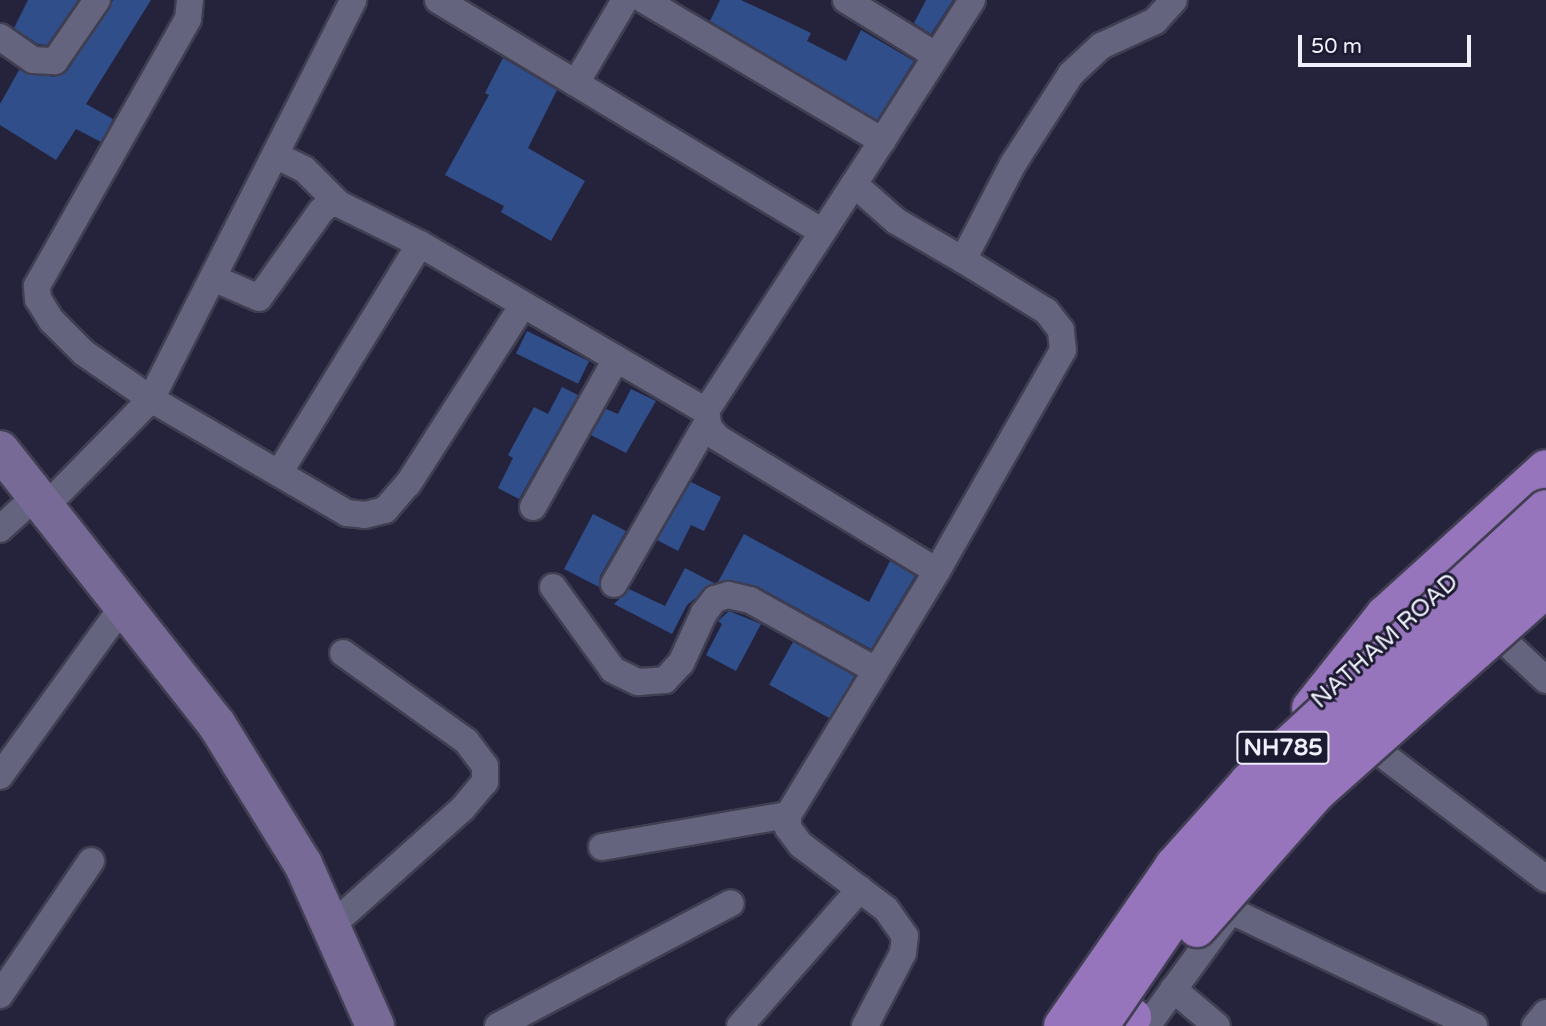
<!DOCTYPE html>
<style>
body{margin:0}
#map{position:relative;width:1546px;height:1026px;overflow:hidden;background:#24233b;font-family:"Varela Round",sans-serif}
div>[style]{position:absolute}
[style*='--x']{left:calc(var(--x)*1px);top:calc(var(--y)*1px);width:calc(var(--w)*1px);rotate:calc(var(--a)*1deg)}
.building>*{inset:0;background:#304e89;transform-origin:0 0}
.roads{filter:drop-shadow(2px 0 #403e51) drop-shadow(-2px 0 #403e51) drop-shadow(0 2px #403e51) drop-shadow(0 -2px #403e51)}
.minor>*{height:26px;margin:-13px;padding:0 13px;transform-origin:13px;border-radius:13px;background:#64647f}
.secondary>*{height:38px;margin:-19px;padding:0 19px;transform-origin:19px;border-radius:19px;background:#776a96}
.trunk>*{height:38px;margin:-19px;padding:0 19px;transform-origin:19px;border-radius:19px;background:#9775bc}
.bridges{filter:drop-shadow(2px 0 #403e51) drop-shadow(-2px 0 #403e51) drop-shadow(0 2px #403e51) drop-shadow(0 -2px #403e51)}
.trunk-bridge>*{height:38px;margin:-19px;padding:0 19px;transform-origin:19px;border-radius:19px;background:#9775bc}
span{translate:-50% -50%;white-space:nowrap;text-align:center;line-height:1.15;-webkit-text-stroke:6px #1b1a30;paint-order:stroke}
.shield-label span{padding:2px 5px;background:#1b1a30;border:2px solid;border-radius:5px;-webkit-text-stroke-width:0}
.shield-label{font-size:23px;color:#eff0fc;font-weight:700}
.street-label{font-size:24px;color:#eff0fc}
.scale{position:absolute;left:1298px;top:35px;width:173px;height:32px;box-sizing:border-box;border:4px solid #eff0fc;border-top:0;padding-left:9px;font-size:21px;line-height:24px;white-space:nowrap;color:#eff0fc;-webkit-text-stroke:5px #1b1a30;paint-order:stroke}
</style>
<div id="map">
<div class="building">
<div style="clip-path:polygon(28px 0,78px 0,47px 45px,38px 44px,14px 28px)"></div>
<div style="clip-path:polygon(113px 0,151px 0,86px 104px,113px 119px,101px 142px,76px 129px,56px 160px,0 125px,0 104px,19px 70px,54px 77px,68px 70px)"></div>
<div style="clip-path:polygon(720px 0,741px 0,786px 21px,811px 33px,807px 41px,846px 61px,861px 30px,914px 61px,877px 120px,710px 21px)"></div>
<div style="clip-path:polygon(926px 0,953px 0,931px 34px,914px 23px)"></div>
<div style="clip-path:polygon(503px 58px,557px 90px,528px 148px,585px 181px,551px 241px,501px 212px,504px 206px,445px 175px,489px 95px,485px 93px)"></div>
<div style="left:527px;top:331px;width:69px;height:25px;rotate:26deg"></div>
<div style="clip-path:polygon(562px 387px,578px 395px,519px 499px,498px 488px,513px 458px,508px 455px,534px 407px,548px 414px)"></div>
<div style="clip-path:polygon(631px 389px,656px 401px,626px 453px,591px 435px,606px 409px,618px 414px)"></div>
<div style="clip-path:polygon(691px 482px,721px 497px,704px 531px,691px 525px,678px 551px,657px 540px)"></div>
<div style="clip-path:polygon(593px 514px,626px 531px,600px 576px,599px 587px,564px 569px)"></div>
<div style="clip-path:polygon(744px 534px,869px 602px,890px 561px,915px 576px,871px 649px,757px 586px,718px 582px)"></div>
<div style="clip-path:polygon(685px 568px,714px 583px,687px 605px,672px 634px,614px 604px,629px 589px,665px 606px)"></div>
<div style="clip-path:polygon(729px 611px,761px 624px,736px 671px,706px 655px,722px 624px,718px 621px)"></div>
<div style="left:793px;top:642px;width:70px;height:49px;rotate:29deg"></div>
</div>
<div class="roads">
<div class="minor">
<div style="--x:190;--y:0;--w:19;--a:96"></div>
<div style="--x:188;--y:19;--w:307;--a:119.5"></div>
<div style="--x:37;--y:286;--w:13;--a:86"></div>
<div style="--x:38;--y:299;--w:26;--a:58"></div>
<div style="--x:52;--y:321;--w:45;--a:45"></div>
<div style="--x:84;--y:353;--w:81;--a:34.5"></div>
<div style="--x:151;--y:399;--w:227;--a:30.2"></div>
<div style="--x:347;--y:513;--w:18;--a:6"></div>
<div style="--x:365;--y:515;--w:21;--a:-14"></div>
<div style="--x:385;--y:510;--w:35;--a:-49"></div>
<div style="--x:408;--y:484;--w:213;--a:-57.3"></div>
<div style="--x:438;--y:0;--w:449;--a:31.1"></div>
<div style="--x:644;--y:0;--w:277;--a:30.6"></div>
<div style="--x:882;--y:141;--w:167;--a:-57.4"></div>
<div style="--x:846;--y:0;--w:105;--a:31.7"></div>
<div style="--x:0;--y:37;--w:40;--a:34.9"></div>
<div style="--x:33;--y:60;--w:22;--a:3"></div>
<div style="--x:55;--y:61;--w:74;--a:-55.5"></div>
<div style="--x:576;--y:83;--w:96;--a:-59.4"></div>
<div style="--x:275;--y:155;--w:32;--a:26"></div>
<div style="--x:304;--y:169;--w:49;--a:45"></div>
<div style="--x:854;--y:184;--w:56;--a:41.4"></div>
<div style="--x:896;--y:221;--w:78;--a:30.2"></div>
<div style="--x:213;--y:278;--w:50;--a:23.5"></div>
<div style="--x:259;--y:298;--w:107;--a:-54.5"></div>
<div style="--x:321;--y:211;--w:11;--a:-41"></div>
<div style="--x:329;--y:204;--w:10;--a:0"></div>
<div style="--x:339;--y:204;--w:90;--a:26.3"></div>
<div style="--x:420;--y:244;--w:331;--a:30.3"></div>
<div style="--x:706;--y:411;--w:322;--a:-56.9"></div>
<div style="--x:706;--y:411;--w:17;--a:80"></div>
<div style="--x:709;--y:428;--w:13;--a:48"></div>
<div style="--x:718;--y:438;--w:256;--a:31.3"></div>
<div style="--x:937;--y:571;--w:286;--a:121.4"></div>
<div style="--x:788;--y:815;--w:13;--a:90"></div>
<div style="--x:788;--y:828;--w:21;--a:53"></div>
<div style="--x:801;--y:845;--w:106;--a:37"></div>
<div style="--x:886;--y:909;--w:33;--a:55"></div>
<div style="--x:905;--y:936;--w:17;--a:97"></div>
<div style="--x:903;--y:953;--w:82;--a:117.5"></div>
<div style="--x:279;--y:473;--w:269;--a:-58.4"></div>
<div style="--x:45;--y:507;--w:151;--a:-45.5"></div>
<div style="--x:151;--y:399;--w:447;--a:-63.1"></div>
<div style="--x:533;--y:507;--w:170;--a:-60.7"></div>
<div style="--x:0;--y:529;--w:49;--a:-42.5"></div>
<div style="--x:937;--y:571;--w:254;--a:-60.3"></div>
<div style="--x:1063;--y:350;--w:20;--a:-96"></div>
<div style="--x:1061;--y:330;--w:24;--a:-128"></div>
<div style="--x:1046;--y:311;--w:97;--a:-148.4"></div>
<div style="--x:963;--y:260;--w:108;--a:-62.5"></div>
<div style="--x:1013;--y:164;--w:107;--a:-57.2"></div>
<div style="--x:1071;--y:74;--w:41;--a:-43"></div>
<div style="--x:1101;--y:46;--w:60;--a:-24.8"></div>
<div style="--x:1155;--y:21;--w:28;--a:-48"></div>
<div style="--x:614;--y:584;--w:186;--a:-60"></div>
<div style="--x:553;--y:587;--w:102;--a:54.1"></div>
<div style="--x:613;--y:670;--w:28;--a:26"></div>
<div style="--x:638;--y:682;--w:27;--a:-4"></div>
<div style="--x:665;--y:680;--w:23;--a:-47"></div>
<div style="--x:681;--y:663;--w:55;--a:-65.3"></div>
<div style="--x:704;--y:613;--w:18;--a:-52"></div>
<div style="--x:715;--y:599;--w:14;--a:-17"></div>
<div style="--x:728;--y:595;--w:23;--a:13"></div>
<div style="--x:750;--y:600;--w:144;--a:29.1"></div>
<div style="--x:1483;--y:621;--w:86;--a:43.1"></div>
<div style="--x:1382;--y:754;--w:206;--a:37.3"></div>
<div style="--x:0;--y:776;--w:210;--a:-54.1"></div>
<div style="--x:602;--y:847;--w:189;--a:-9.8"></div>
<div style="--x:1231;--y:911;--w:269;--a:25.3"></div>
<div style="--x:330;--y:927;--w:178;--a:-41.8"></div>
<div style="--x:463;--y:808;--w:34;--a:-50"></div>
<div style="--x:485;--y:782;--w:16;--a:-90"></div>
<div style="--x:485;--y:766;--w:31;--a:-127"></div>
<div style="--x:466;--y:741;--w:151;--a:-144.4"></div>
<div style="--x:1173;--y:989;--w:57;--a:40.1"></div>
<div style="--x:0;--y:995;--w:162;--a:-55.8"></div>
<div style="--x:498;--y:1026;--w:263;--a:-27.8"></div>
<div style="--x:740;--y:1026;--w:182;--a:-48.8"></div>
<div style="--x:1147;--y:1026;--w:131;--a:-54"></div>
<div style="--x:1535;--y:1026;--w:17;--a:-50"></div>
</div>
<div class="secondary">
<div style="--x:0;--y:450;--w:350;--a:51.7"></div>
<div style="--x:217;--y:725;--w:163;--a:58.3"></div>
<div style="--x:303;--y:864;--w:177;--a:66"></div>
</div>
<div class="trunk">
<div style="--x:1311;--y:708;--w:119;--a:-51.5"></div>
<div style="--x:1385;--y:615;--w:217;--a:-42.2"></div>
<div style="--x:1126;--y:1026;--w:11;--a:-56"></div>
</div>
</div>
<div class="bridges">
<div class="trunk-bridge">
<div style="--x:1197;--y:928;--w:181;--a:-48.6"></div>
<div style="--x:1317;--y:792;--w:307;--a:-41.7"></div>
<div style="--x:1063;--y:1026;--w:195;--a:-55.2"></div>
<div style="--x:1174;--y:866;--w:113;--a:-48.2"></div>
<div style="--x:1249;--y:782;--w:403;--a:-42.6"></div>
<div style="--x:1099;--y:1026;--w:158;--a:-55.6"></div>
<div style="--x:1188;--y:896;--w:128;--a:-49.4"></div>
<div style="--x:1271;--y:799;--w:372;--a:-42.4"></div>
</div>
</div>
<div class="shield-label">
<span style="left:1283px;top:748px">NH785</span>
</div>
<div class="street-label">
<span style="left:1385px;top:641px;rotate:-42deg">NATHAM ROAD</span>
</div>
<div class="scale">50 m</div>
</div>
